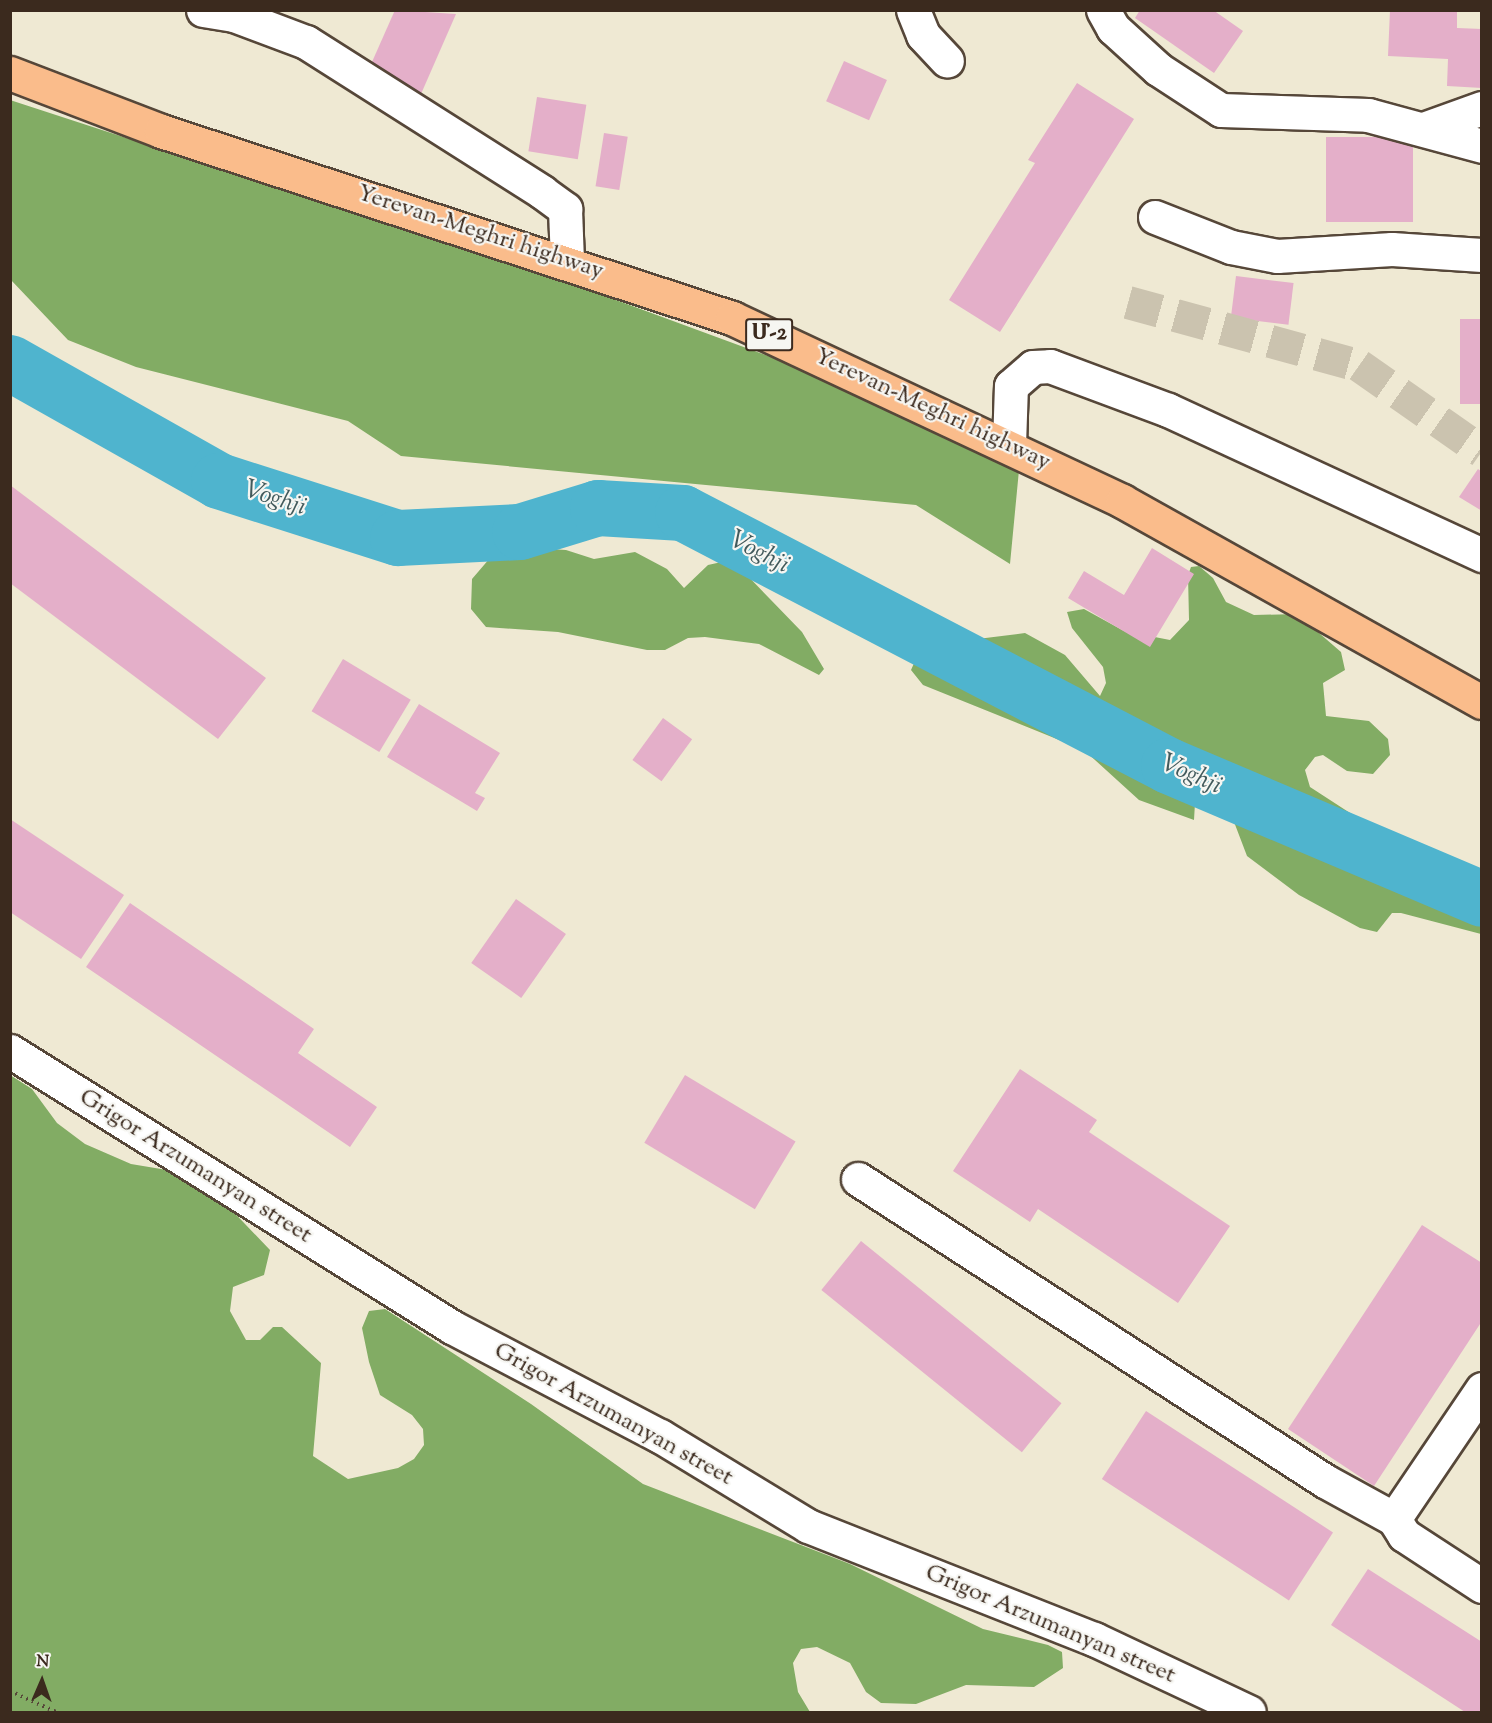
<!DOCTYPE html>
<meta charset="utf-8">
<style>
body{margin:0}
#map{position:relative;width:1492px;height:1723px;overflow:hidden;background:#efe9d3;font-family:"Sorts Mill Goudy","Noto Serif Armenian",serif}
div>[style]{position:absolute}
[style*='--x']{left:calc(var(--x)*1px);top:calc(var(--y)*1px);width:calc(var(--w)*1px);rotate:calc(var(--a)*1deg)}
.forest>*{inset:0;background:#82ac64}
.river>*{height:56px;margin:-28px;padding:0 28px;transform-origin:28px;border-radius:28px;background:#4fb4ce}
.building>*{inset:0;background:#e4afc9;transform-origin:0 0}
.minor-tunnel>*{height:33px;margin-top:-16.5px;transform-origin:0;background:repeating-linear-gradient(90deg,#cbc3af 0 33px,transparent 0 49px)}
.path>*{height:4px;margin-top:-2px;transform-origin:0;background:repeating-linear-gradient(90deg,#564739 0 1.5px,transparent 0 6px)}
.roads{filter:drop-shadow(2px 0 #564739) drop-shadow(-2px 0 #564739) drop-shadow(0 2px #564739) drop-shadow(0 -2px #564739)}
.minor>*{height:33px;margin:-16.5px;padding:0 16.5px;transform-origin:16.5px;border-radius:16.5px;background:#fff}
.highway>*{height:33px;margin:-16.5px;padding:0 16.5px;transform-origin:16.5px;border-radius:16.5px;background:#fabc8b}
span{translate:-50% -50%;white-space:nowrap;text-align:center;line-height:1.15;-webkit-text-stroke:4.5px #f6f6f2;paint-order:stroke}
.shield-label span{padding:2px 4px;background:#f6f6f2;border:2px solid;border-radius:4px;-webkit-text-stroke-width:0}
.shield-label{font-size:22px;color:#3b2a1e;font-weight:700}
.street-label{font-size:24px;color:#3b2a1e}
.water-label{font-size:26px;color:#425a5c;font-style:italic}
.frame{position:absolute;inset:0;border:12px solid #3b2a1e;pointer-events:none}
.north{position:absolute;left:12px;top:1651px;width:60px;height:60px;-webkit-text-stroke:4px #f6f6f2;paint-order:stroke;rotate:2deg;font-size:16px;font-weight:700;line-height:24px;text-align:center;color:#3b2a1e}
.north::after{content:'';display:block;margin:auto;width:21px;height:27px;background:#3b2a1e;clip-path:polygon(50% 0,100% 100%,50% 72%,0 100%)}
</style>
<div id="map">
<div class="forest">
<div style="clip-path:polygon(10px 100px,559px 279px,795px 366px,1019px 470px,1010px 564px,916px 505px,401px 456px,348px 421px,136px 367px,68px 340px,11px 280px)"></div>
<div style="clip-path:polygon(519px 547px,566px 550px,594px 559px,635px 552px,667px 569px,684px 588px,708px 565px,726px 561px,742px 570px,802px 632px,824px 669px,819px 675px,759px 644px,705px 637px,688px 638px,665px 650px,647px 650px,558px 632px,486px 627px,471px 609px,472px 579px,490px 558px)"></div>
<div style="clip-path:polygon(1199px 566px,1213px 578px,1226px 602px,1254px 615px,1297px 614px,1341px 652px,1345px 670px,1323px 683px,1326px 716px,1369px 721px,1388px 739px,1390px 755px,1373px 774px,1347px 771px,1323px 755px,1315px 757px,1305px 770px,1310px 787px,1367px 824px,1432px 876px,1481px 895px,1481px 934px,1401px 913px,1392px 913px,1377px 932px,1360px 928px,1299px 895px,1247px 856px,1223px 793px,1171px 745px,1135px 728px,1125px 728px,1121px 736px,1134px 759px,1189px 796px,1195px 803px,1194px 820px,1139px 800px,1084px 750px,923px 685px,911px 670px,919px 652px,945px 643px,1025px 633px,1065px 655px,1100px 696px,1106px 683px,1103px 667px,1072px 628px,1067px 612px,1084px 609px,1124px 631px,1170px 640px,1189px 620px,1188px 575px,1191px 567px)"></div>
<div style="clip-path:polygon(10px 1075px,32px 1089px,57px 1123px,85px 1144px,131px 1164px,173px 1171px,224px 1202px,270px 1250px,264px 1275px,233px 1287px,230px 1311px,246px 1340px,260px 1340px,273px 1327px,282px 1327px,321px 1363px,313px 1456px,348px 1479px,398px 1468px,414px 1459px,424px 1445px,423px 1429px,412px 1415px,380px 1395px,369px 1362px,362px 1328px,369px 1311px,385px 1309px,531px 1404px,643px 1484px,850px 1564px,983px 1629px,1048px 1645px,1062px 1652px,1063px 1668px,1034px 1687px,966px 1685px,916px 1704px,881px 1703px,866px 1692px,850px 1663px,817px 1647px,801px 1649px,793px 1663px,798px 1692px,810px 1712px,11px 1712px)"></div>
</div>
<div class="river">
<div style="--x:10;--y:363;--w:240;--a:29.4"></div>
<div style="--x:219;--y:481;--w:188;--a:17.7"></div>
<div style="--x:398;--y:538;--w:122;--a:-2.8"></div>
<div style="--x:520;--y:532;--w:82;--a:-17.1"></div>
<div style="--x:598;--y:508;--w:85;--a:3.4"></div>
<div style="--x:683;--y:513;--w:548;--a:27.5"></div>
<div style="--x:1169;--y:766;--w:340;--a:23"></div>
</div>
<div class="building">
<div style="clip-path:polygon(395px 10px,456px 14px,421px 94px,368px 71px)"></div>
<div style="clip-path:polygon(1140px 10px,1213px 10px,1243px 31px,1214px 73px,1135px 18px)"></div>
<div style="clip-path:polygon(1390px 10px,1457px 10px,1457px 28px,1482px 29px,1482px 88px,1447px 86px,1448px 59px,1388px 56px)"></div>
<div style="left:844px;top:61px;width:47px;height:44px;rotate:24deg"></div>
<div style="clip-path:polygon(1077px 83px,1134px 119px,1000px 332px,949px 300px,1035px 163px,1028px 160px)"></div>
<div style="left:537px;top:97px;width:50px;height:55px;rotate:9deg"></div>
<div style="left:604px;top:133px;width:24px;height:54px;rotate:9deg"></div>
<div style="left:1326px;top:137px;width:87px;height:85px"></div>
<div style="left:1236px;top:276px;width:58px;height:42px;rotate:7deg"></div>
<div style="left:1460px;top:319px;width:22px;height:85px"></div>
<div style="clip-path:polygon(1478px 469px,1482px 472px,1482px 511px,1459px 497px)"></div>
<div style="clip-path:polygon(10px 485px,266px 678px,218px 739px,10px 583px)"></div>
<div style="clip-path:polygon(1152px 548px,1194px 574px,1150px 647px,1068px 598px,1084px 571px,1124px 595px)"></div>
<div style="left:343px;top:659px;width:79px;height:61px;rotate:31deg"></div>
<div style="clip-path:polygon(419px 704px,500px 753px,475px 793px,485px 798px,477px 811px,387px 757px)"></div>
<div style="left:663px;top:718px;width:36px;height:52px;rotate:36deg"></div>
<div style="clip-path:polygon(10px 819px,124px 895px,81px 959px,10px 912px)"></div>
<div style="left:516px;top:899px;width:61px;height:78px;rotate:35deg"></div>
<div style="clip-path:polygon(130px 903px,314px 1029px,298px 1053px,377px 1107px,350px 1147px,86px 967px)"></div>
<div style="clip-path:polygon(1020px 1069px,1097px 1120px,1089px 1132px,1230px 1226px,1178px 1303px,1038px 1209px,1030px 1222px,953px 1171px)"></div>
<div style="left:685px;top:1075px;width:129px;height:79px;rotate:31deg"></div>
<div style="clip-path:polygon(1422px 1225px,1482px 1263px,1482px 1321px,1374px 1486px,1288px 1429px)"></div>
<div style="left:861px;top:1241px;width:258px;height:63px;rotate:39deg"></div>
<div style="left:1146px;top:1411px;width:223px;height:81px;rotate:33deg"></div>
<div style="clip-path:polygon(1368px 1569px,1482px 1642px,1482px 1712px,1465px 1712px,1331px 1625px)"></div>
</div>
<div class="minor-tunnel">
<div style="--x:1128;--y:302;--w:239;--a:15.3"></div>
<div style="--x:1359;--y:365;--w:150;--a:35"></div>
</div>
<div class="path">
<div style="--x:10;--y:1691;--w:51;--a:24.5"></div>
</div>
<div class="roads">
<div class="minor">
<div style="--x:203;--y:10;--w:31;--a:9"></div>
<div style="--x:234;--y:15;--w:77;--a:20.6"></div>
<div style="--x:306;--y:42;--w:280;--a:32.4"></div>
<div style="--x:542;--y:192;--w:29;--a:36"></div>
<div style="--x:565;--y:209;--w:52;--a:87.8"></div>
<div style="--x:913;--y:10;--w:27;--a:68"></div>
<div style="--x:923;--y:35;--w:35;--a:47"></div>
<div style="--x:1103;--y:10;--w:21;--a:61"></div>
<div style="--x:1113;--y:28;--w:61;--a:42.3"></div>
<div style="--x:1158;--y:69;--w:75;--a:33.1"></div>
<div style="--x:1221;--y:110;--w:147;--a:1.9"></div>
<div style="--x:1368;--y:115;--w:118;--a:15.2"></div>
<div style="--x:1426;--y:128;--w:59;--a:-19.7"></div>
<div style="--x:1155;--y:217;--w:82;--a:21.5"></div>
<div style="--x:1231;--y:247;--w:47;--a:11.1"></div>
<div style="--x:1277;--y:256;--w:115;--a:-3.5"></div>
<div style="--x:1392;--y:249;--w:90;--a:3.8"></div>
<div style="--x:1009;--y:445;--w:59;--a:-88.1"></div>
<div style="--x:1011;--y:386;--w:29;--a:-41"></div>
<div style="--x:1033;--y:367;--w:17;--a:-3"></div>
<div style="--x:1050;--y:366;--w:126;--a:20.4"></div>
<div style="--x:1168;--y:410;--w:346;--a:24.8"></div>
<div style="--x:10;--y:1051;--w:521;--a:31.98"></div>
<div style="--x:452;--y:1327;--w:235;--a:27.7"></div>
<div style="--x:660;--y:1436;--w:173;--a:31.3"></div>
<div style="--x:808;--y:1526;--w:308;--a:21.6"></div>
<div style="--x:1094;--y:1639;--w:171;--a:25.2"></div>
<div style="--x:858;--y:1179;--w:556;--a:32.89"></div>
<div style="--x:1325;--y:1481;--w:79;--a:28.8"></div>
<div style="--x:1394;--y:1519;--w:19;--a:58"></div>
<div style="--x:1404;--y:1535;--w:93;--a:33.2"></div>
<div style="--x:1394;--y:1519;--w:157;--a:-55.9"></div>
</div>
<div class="highway">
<div style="--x:10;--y:73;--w:162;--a:21"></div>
<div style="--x:161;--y:131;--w:601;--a:18.13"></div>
<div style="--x:732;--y:318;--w:431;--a:25.1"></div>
<div style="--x:1122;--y:501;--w:412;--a:29.2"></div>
</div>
</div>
<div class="shield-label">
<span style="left:769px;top:335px">Մ-2</span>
</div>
<div class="street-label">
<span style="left:480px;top:233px;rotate:18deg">Yerevan-Meghri highway</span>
<span style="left:932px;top:410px;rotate:25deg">Yerevan-Meghri highway</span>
<span style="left:195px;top:1167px;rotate:32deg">Grigor Arzumanyan street</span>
<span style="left:613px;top:1415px;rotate:29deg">Grigor Arzumanyan street</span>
<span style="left:1050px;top:1625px;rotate:23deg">Grigor Arzumanyan street</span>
</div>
<div class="water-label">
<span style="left:275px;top:499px;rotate:18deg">Voghji</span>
<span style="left:759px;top:553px;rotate:27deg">Voghji</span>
<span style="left:1191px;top:775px;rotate:24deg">Voghji</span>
</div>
<div class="frame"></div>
<div class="north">N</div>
</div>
